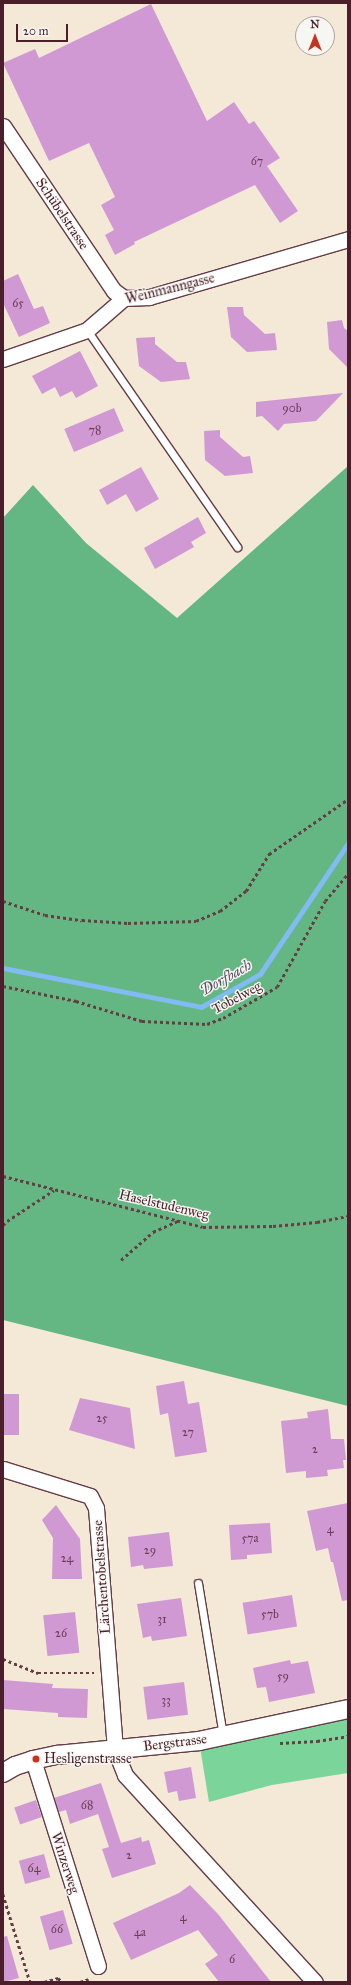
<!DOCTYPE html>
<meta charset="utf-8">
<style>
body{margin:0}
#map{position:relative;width:351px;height:1985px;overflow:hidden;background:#f4e8d7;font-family:"IM FELL Great Primer",serif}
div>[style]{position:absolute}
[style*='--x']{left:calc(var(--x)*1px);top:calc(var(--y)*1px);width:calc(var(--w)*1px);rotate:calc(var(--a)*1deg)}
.green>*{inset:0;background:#7bd59b}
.forest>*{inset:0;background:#64b683}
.stream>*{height:5px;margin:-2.5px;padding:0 2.5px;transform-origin:2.5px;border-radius:2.5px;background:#82baf2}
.building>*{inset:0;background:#d099d4;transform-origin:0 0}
.path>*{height:2.5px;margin-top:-1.25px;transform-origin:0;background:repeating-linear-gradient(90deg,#643d45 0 3px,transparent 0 6px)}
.roads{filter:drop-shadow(1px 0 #643d45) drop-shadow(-1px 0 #643d45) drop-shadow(0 1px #643d45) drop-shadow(0 -1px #643d45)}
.service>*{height:7px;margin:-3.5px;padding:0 3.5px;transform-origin:3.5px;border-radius:3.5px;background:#fff}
.minor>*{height:15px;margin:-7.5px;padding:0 7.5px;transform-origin:7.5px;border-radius:7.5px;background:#fff}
.tertiary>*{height:18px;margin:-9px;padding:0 9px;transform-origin:9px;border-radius:9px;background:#fff}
.dots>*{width:11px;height:11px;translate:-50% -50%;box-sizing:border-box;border:2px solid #f6f6f2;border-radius:50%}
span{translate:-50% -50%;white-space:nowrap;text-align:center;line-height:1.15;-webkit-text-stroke:3px #f6f6f2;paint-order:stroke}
.number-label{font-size:12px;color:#6c3e55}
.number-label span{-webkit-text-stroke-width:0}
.street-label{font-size:14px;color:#4a1f2b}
.poi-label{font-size:14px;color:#4a1f2b}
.left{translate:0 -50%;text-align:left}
.water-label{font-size:15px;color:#5b4e67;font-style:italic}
.frame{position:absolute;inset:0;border:4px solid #4a1f2b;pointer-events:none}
.north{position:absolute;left:295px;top:16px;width:40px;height:40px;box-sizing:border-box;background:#f6f6f2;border:1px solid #b1a0a2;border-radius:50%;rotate:0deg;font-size:11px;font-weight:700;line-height:16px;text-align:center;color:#4a1f2b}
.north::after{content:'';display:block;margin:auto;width:14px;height:18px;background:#c8321e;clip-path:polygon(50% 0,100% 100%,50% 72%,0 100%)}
.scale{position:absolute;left:16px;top:24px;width:52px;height:18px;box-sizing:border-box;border:2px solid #4a1f2b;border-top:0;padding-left:5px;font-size:12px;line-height:14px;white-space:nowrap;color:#4a1f2b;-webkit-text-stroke:3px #f6f6f2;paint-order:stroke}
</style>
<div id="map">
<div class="green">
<div style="clip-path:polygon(348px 1709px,348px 1773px,272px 1785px,209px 1802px,199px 1741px)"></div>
</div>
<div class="forest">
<div style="clip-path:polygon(348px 466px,348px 1406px,3px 1320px,3px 518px,33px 485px,86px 543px,177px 618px)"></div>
</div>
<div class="stream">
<div style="--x:3;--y:968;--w:202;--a:11.1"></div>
<div style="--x:201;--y:1007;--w:68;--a:-29.2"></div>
<div style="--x:260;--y:974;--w:158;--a:-56.1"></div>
</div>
<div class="building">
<div style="clip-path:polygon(151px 4px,207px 121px,234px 102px,249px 124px,254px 121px,280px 158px,267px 166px,298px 211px,280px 223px,255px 185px,134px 242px,135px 244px,115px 255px,105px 235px,114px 230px,101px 205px,115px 197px,89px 143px,49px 161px,3px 63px,35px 49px,39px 58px)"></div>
<div style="clip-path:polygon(18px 274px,34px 309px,43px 306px,50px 323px,19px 337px,3px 303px,3px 281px)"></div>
<div style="clip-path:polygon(227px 307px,243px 307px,244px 315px,265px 334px,275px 333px,277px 350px,247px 352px,231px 337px)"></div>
<div style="clip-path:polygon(342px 320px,344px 328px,348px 331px,348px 368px,329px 349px,327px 322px)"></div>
<div style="clip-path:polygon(155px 337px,155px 344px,177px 362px,186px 362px,190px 379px,161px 382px,139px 366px,136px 338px)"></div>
<div style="clip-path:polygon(80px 351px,98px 386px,76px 398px,72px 391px,60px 397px,55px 387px,42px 394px,32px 376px)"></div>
<div style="clip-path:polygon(343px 393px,316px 421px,284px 424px,278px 431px,262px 416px,256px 417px,256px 402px)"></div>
<div style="left:114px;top:408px;width:25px;height:54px;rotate:67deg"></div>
<div style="clip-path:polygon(220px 430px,220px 437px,243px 457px,250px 456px,253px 473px,225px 476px,205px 460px,204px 431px)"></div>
<div style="clip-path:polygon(141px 467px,159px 499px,136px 512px,126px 494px,107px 505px,99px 490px)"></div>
<div style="clip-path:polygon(198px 517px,206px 533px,191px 542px,194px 547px,155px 569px,144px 548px)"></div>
<div style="clip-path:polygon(184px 1381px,188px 1404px,199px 1402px,207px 1452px,175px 1457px,168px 1413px,160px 1415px,156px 1386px)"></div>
<div style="left:3px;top:1394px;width:16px;height:41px"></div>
<div style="clip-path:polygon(80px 1398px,130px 1408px,135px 1449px,69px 1430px)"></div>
<div style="clip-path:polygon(328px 1409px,331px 1439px,344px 1439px,346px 1460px,343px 1460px,344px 1468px,327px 1470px,328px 1476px,306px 1478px,306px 1471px,286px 1473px,281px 1421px,308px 1418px,307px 1412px)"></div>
<div style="clip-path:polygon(348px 1503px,348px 1600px,342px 1601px,333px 1562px,331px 1562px,328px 1548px,316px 1551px,307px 1511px)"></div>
<div style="clip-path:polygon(56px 1505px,80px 1539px,82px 1579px,52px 1579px,53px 1538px,42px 1520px)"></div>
<div style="clip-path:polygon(270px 1523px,272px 1553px,247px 1555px,247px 1559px,231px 1560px,229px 1525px)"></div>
<div style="clip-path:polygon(169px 1532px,173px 1566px,144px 1569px,143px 1565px,131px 1567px,128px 1537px)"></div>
<div style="left:292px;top:1595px;width:32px;height:50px;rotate:81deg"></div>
<div style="clip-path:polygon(181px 1598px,187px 1636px,152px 1641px,151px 1636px,143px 1638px,137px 1604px)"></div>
<div style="left:75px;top:1612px;width:41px;height:32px;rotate:84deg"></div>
<div style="clip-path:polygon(290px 1660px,291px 1664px,308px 1661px,315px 1693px,269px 1702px,266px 1687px,257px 1688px,253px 1668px)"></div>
<div style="clip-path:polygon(3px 1680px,53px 1684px,52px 1688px,88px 1689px,87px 1718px,58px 1717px,58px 1713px,3px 1709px)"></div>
<div style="left:184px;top:1682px;width:33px;height:41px;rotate:83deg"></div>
<div style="clip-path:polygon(191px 1767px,196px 1798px,179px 1801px,177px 1791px,168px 1793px,164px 1772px)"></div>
<div style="clip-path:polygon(101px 1783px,121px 1843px,141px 1837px,142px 1842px,149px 1840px,156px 1864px,112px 1878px,102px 1849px,109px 1847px,98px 1814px,70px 1824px,66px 1810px,59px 1812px,54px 1798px)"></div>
<div style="left:36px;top:1800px;width:18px;height:23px;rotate:71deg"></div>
<div style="left:44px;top:1854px;width:24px;height:26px;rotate:75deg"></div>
<div style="clip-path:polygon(190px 1885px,218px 1914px,271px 1982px,219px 1982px,205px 1964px,218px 1955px,198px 1930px,131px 1960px,113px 1923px,179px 1893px)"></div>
<div style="left:63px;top:1910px;width:35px;height:24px;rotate:74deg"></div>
<div style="clip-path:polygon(7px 1936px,19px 1978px,3px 1982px,3px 1937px)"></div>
</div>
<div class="path">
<div style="--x:3;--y:901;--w:44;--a:18.4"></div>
<div style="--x:45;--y:915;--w:37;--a:8"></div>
<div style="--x:82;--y:920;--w:46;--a:3.7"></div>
<div style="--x:128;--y:923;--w:68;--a:-1.7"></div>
<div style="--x:196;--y:921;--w:26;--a:-23"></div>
<div style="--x:220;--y:911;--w:33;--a:-38"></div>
<div style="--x:246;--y:891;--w:44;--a:-58.1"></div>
<div style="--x:269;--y:854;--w:96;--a:-34.8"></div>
<div style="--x:3;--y:986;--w:75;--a:11.6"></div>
<div style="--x:76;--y:1001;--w:69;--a:16.9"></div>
<div style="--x:142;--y:1021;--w:65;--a:2.6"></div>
<div style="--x:207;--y:1024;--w:17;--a:-21"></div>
<div style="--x:223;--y:1018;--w:62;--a:-29.9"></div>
<div style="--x:277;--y:987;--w:98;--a:-60.8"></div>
<div style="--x:325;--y:901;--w:35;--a:-50"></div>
<div style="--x:3;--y:1176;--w:206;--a:14.3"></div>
<div style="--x:203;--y:1227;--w:70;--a:-0.8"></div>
<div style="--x:273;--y:1226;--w:44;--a:-5.2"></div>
<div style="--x:317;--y:1222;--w:32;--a:-11"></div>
<div style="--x:3;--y:1225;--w:6;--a:-45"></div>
<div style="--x:7;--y:1221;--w:56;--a:-33.4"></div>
<div style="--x:121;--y:1260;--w:43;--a:-41.2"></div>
<div style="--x:153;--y:1232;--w:27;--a:-24"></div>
<div style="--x:3;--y:1659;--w:38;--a:22"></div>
<div style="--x:38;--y:1673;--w:56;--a:0"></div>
<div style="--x:280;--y:1743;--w:37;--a:-3"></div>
<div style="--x:317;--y:1741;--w:31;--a:-9"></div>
<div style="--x:3;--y:1894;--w:92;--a:72.9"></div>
<div style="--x:44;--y:1982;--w:15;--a:-16"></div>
<div style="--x:58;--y:1978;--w:6;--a:45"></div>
<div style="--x:80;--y:1982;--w:9;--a:-18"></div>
</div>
<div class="roads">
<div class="service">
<div style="--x:87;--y:330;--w:264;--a:55.3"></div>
<div style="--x:198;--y:1583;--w:155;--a:80.7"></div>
</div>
<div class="minor">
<div style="--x:3;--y:126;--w:199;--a:56.1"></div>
<div style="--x:114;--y:291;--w:12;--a:35"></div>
<div style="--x:3;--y:359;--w:89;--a:-19"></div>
<div style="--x:87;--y:330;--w:49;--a:-40.9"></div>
<div style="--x:124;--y:298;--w:25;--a:-2"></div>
<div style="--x:149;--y:297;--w:207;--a:-16.2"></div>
<div style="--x:3;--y:1469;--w:91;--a:17.2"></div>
<div style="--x:90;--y:1496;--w:13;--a:63"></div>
<div style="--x:96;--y:1508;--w:243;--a:85.5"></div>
<div style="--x:115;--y:1750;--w:27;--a:68"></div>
<div style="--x:125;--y:1775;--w:281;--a:47.5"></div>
<div style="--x:33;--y:1760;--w:216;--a:72.5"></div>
</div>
<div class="tertiary">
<div style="--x:3;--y:1773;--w:14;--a:-30"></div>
<div style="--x:15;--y:1766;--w:19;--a:-18"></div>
<div style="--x:33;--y:1760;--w:25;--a:-12"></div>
<div style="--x:57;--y:1755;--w:143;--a:-5.6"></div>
<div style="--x:199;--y:1741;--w:152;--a:-12.1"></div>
</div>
</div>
<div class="dots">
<div style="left:36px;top:1759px;background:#c8321e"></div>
</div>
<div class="number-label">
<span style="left:257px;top:162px">67</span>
<span style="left:18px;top:304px">65</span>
<span style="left:292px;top:409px">90b</span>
<span style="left:95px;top:431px">78</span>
<span style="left:102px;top:1419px">25</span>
<span style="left:188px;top:1433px">27</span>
<span style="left:315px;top:1450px">2</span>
<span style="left:330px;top:1530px">4</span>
<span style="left:250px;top:1539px">57a</span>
<span style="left:150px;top:1551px">29</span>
<span style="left:67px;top:1559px">24</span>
<span style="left:270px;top:1615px">57b</span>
<span style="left:162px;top:1620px">31</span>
<span style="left:61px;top:1634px">26</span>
<span style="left:283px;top:1677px">59</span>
<span style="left:166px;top:1701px">33</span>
<span style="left:87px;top:1806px">68</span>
<span style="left:129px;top:1856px">2</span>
<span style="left:34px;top:1869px">64</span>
<span style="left:183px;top:1918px">4</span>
<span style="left:57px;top:1930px">66</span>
<span style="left:140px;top:1933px">4a</span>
<span style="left:232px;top:1960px">6</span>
</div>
<div class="street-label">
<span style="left:62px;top:214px;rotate:56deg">Schübelstrasse</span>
<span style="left:170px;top:289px;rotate:-14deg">Weinmanngasse</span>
<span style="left:237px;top:998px;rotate:-28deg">Tobelweg</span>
<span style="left:164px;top:1205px;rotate:13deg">Haselstudenweg</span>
<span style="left:102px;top:1577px;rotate:-94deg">Lärchentobelstrasse</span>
<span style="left:175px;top:1743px;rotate:-7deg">Bergstrasse</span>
<span style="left:65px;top:1863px;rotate:72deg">Winzerweg</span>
</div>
<div class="poi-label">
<span class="left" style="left:44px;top:1759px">Hesligenstrasse</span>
</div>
<div class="water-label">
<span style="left:226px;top:978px;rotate:-30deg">Dorfbach</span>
</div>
<div class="frame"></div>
<div class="north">N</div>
<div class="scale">20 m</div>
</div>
